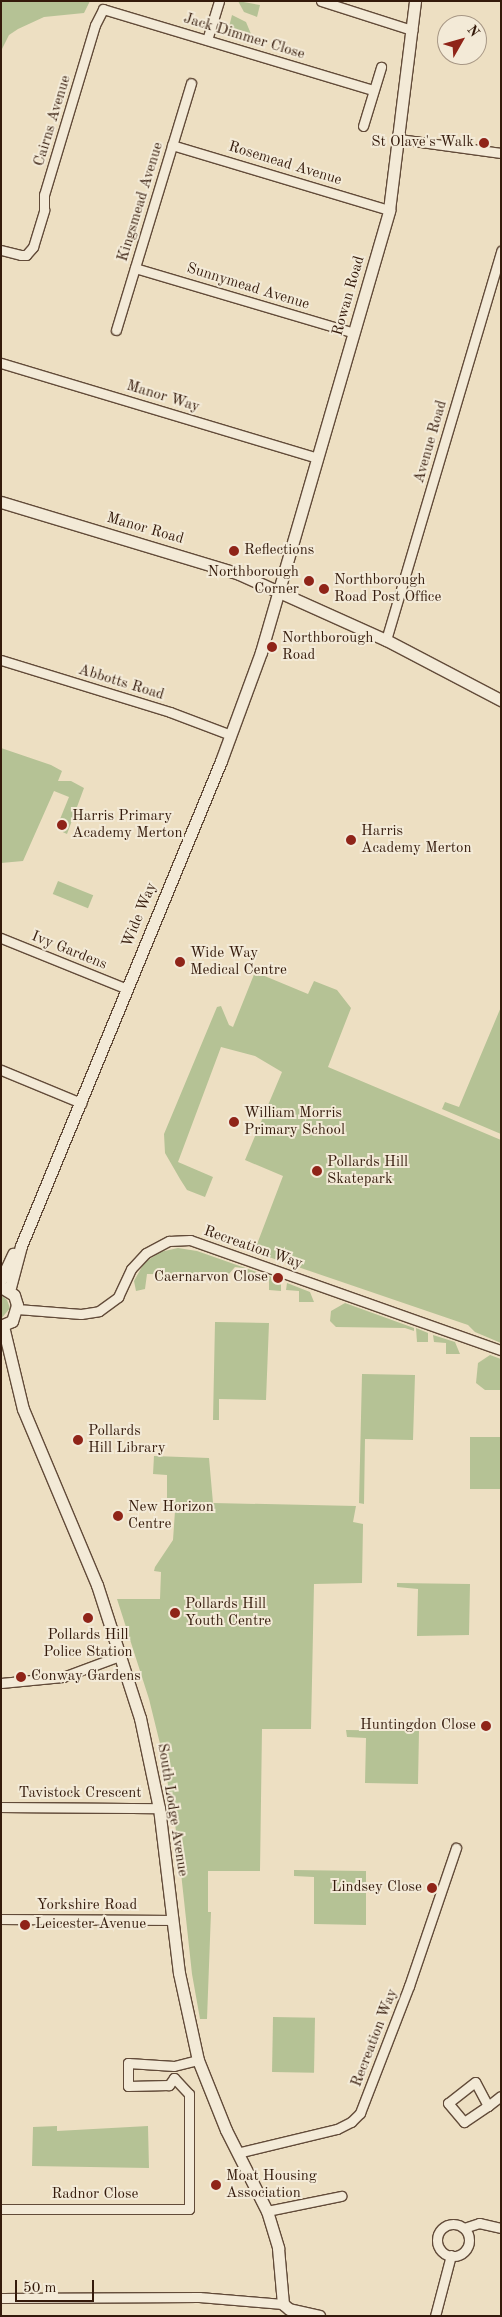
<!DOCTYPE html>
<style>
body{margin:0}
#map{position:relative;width:502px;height:2317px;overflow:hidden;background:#eddfc2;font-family:"Old Standard TT",serif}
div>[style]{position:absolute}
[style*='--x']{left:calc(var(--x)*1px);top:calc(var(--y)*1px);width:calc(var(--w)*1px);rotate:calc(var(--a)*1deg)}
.green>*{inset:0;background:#b5c295;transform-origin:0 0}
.roads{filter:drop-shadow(1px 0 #624b39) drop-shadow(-1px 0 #624b39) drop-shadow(0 1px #624b39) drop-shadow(0 -1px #624b39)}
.street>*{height:9px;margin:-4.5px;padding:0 4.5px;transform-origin:4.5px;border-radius:4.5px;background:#f3ead7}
.street>.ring{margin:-4.5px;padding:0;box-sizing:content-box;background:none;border:9px solid #f3ead7;border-radius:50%}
.secondary>*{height:11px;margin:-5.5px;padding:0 5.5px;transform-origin:5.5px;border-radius:5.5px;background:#f3ead7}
.dots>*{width:14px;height:14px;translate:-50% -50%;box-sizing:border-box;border:2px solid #f3ead7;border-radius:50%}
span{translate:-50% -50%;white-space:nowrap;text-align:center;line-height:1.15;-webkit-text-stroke:4px #f3ead7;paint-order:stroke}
.street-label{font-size:15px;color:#341a0b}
.poi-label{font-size:15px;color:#341a0b}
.right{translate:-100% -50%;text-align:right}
.left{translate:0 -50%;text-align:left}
.frame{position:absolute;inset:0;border:2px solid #341a0b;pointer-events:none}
.north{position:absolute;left:437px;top:15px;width:50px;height:50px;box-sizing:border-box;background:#f3ead7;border:1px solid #a79785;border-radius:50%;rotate:52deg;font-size:14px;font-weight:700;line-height:20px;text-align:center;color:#341a0b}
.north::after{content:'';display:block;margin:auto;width:18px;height:22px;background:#8f2418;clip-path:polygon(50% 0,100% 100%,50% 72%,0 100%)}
.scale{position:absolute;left:15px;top:2280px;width:79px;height:22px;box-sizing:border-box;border:2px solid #341a0b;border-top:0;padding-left:6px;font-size:15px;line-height:18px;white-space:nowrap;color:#341a0b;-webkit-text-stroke:4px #f3ead7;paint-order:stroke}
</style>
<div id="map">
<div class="green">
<div style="clip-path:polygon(1px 1px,90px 1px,84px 13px,44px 17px,18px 29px,9px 35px,1px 51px)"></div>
<div style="clip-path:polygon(238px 1px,260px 5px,257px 17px,244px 12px)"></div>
<div style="clip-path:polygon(232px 15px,246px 22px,251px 34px,229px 27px)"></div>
<div style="clip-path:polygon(1px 748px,51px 765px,62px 771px,58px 781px,71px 781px,84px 788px,67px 834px,56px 829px,69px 797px,54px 791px,23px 861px,1px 863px)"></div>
<div style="left:58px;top:881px;width:38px;height:14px;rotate:22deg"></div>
<div style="clip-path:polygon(255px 972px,308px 994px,314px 981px,337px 990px,351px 1008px,328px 1067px,501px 1140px,501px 1343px,475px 1332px,468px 1325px,254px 1252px,283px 1176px,245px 1160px,282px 1072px,255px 1056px,221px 1047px,178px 1162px,213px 1177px,205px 1197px,187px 1190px,180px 1179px,165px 1153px,164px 1134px,217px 1007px,221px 1006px,229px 1025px,233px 1027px)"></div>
<div style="clip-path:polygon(501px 1007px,501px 1134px,442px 1109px,445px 1102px,459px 1107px)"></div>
<div style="clip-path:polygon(178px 1248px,197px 1251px,268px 1276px,267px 1277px,251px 1277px,243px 1268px,235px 1267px,228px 1275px,147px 1274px,145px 1289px,136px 1291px,134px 1281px,144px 1263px,160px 1252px)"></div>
<div style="clip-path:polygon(269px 1276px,281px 1281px,281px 1291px,269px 1290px)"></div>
<div style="clip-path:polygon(287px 1283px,310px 1292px,314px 1302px,299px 1302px,299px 1291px,286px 1290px)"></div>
<div style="clip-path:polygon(1px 1295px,7px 1300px,10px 1308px,1px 1319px)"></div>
<div style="clip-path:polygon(345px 1303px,414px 1328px,414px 1331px,405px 1328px,336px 1327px,330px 1321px,331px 1311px)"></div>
<div style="clip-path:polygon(215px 1322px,269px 1323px,266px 1400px,219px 1399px,219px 1420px,213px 1420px)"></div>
<div style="clip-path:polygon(416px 1328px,428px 1333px,428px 1342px,417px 1342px)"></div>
<div style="clip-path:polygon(433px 1335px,455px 1342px,460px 1354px,446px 1354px,446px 1343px,434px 1342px)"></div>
<div style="clip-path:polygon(490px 1355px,501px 1359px,501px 1390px,485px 1390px,476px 1383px,478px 1363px)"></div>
<div style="clip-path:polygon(362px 1374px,415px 1375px,413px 1440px,365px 1439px,364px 1504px,359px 1503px)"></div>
<div style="left:470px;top:1437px;width:31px;height:52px"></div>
<div style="clip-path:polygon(154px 1456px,209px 1458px,213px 1503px,356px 1506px,353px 1522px,363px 1524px,362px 1583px,314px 1584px,311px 1729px,262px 1729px,260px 1871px,208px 1871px,208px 1912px,211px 1912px,207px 2019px,200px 2019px,192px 1974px,177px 1836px,163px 1756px,149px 1699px,117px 1599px,160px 1599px,161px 1572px,154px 1571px,155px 1567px,173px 1540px,175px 1511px,167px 1510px,167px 1475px,153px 1474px)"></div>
<div style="clip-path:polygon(397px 1583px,470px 1584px,469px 1635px,417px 1636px,418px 1589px,397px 1587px)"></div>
<div style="clip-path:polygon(346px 1730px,419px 1731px,418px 1784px,365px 1783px,366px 1738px,347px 1737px)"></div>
<div style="clip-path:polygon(294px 1870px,366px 1871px,366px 1925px,314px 1924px,314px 1877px,294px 1876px)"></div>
<div style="left:273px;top:2017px;width:42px;height:55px;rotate:1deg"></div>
<div style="clip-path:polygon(57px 2126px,57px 2131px,148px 2126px,149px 2168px,32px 2166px,33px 2127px)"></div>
</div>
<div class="roads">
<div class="street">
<div style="--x:321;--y:1;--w:96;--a:17.7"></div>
<div style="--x:207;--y:40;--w:41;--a:-72.9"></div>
<div style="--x:363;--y:126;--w:62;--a:-73"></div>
<div style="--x:399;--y:139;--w:103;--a:7.8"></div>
<div style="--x:172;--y:145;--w:227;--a:16.7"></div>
<div style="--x:1;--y:250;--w:21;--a:14"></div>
<div style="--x:21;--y:255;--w:5;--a:0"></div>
<div style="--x:26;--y:255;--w:11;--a:-49"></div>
<div style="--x:33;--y:247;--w:39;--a:-73"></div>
<div style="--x:44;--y:210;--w:15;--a:-90"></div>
<div style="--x:44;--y:195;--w:177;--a:-73.3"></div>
<div style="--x:95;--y:25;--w:18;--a:-63"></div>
<div style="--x:103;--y:9;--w:282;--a:16.7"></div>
<div style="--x:135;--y:268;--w:228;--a:16.5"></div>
<div style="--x:116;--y:330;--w:258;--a:-73.1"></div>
<div style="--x:1;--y:363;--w:330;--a:16.7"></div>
<div style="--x:386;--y:640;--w:406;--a:-73.5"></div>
<div style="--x:1;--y:660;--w:177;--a:17.1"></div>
<div style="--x:170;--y:712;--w:65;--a:20.7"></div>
<div style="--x:1;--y:938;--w:136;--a:22"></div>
<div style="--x:1;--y:1070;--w:87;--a:22.4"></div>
<div style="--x:17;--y:1309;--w:64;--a:4.5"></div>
<div style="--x:81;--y:1314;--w:18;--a:-9"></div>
<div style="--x:99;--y:1311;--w:24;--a:-36"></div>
<div style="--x:118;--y:1297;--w:31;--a:-65"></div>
<div style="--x:131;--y:1269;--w:22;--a:-47"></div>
<div style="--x:146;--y:1253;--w:26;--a:-28"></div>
<div style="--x:169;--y:1241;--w:21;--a:-3"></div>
<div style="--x:190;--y:1240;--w:330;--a:19.5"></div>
<div style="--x:1;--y:1683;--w:62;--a:-5.5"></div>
<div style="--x:63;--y:1677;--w:63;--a:-20.4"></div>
<div style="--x:1;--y:1807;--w:158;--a:0.4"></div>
<div style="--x:1;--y:1919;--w:171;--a:0.3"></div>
<div style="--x:488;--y:2106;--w:27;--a:-118"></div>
<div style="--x:475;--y:2082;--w:34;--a:142"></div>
<div style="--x:448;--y:2103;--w:25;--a:50"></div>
<div style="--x:464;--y:2122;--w:29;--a:-34"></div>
<div style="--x:488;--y:2106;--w:16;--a:-38"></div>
<div style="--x:237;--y:2153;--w:103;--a:-13.5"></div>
<div style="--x:337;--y:2129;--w:16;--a:-27"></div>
<div style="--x:351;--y:2122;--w:13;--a:-45"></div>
<div style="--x:360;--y:2113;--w:136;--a:-68.9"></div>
<div style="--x:409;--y:1986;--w:146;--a:-71.2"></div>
<div style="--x:1;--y:2209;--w:188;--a:0"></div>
<div style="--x:189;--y:2209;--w:115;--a:-90"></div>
<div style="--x:189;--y:2094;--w:22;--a:-133"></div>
<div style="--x:174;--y:2078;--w:9;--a:126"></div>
<div style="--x:169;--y:2085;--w:41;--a:178.6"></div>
<div style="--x:128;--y:2086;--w:23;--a:-90"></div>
<div style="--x:128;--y:2063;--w:46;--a:3.7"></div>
<div style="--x:174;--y:2066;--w:25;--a:-14"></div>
<div style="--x:267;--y:2211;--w:76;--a:-11.5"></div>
<div class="ring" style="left:437px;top:2224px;width:23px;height:23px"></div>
<div style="--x:464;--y:2228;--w:16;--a:-18"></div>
<div style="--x:479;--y:2223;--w:23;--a:13"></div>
<div style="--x:1;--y:2298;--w:198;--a:-0.3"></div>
<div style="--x:199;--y:2297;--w:84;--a:4.8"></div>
<div style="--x:435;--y:2316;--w:63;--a:-75.3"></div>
</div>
<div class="secondary">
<div style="--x:1;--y:502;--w:249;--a:16.8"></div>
<div style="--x:239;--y:574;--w:161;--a:24.2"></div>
<div style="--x:386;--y:640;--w:130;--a:27.6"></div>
<div style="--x:1;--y:1280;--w:29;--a:-65"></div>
<div style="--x:1;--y:1287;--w:15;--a:32"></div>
<div style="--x:14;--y:1295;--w:10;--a:73"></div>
<div style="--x:17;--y:1305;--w:17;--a:107"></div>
<div style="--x:12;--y:1321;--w:12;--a:156"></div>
<div style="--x:9;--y:1291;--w:47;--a:-75.1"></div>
<div style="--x:21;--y:1246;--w:525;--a:-67.59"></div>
<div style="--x:221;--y:761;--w:116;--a:-69.8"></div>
<div style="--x:261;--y:652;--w:460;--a:-73.8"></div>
<div style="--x:389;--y:210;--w:211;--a:-82.9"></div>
<div style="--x:3;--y:1326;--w:85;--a:76.5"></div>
<div style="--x:23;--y:1409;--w:191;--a:67.2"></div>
<div style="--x:97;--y:1585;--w:140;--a:72.1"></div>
<div style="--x:140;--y:1718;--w:92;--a:78.1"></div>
<div style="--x:159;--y:1808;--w:166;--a:83.1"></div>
<div style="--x:179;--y:1973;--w:89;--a:77.7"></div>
<div style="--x:198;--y:2060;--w:75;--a:68.2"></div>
<div style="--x:226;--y:2130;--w:91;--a:63.2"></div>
<div style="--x:267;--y:2211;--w:39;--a:73"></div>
<div style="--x:278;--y:2248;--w:56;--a:84.9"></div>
<div style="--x:283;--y:2304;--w:8;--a:40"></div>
<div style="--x:289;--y:2309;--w:31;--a:13"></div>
</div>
</div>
<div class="dots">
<div style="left:484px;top:143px;background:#8f2418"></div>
<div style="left:234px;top:551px;background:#8f2418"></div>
<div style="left:309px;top:581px;background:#8f2418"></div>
<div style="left:324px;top:589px;background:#8f2418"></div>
<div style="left:272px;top:647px;background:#8f2418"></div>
<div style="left:62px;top:825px;background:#8f2418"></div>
<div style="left:351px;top:840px;background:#8f2418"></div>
<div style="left:180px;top:962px;background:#8f2418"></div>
<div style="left:234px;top:1122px;background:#8f2418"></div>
<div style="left:317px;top:1171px;background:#8f2418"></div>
<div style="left:278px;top:1278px;background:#8f2418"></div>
<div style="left:78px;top:1440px;background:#8f2418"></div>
<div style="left:118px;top:1516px;background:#8f2418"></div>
<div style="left:175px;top:1613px;background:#8f2418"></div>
<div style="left:88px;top:1618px;background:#8f2418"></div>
<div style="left:21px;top:1677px;background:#8f2418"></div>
<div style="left:486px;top:1726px;background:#8f2418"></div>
<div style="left:432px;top:1888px;background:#8f2418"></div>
<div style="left:25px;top:1925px;background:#8f2418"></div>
<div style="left:216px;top:2185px;background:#8f2418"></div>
</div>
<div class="street-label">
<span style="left:244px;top:37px;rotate:17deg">Jack Dimmer Close</span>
<span style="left:53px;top:121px;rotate:-73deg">Cairns Avenue</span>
<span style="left:285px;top:164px;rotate:17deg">Rosemead Avenue</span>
<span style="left:141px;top:202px;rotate:-73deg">Kingsmead Avenue</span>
<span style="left:248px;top:287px;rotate:17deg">Sunnymead Avenue</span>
<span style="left:349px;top:296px;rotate:-74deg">Rowan Road</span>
<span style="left:163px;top:397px;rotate:17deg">Manor Way</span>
<span style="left:431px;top:442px;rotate:-74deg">Avenue Road</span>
<span style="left:145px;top:529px;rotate:16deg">Manor Road</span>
<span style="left:121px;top:683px;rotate:17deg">Abbotts Road</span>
<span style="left:140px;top:915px;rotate:-68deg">Wide Way</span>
<span style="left:69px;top:951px;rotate:22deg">Ivy Gardens</span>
<span style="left:253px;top:1248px;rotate:19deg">Recreation Way</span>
<span style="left:80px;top:1794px">Tavistock Crescent</span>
<span style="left:172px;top:1810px;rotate:81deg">South Lodge Avenue</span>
<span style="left:87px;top:1906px">Yorkshire Road</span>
<span style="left:375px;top:2038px;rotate:-69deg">Recreation Way</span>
<span style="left:95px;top:2195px">Radnor Close</span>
</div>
<div class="poi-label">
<span class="right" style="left:474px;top:143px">St Olave's Walk</span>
<span class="left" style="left:244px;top:551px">Reflections</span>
<span class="right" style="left:299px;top:581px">Northborough<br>Corner</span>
<span class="left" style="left:334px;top:589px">Northborough<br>Road Post Office</span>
<span class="left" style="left:282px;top:647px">Northborough<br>Road</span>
<span class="left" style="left:72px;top:825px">Harris Primary<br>Academy Merton</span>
<span class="left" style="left:361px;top:840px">Harris<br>Academy Merton</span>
<span class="left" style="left:190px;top:962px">Wide Way<br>Medical Centre</span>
<span class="left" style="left:244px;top:1122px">William Morris<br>Primary School</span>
<span class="left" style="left:327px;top:1171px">Pollards Hill<br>Skatepark</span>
<span class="right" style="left:268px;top:1278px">Caernarvon Close</span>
<span class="left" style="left:88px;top:1440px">Pollards<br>Hill Library</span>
<span class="left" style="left:128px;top:1516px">New Horizon<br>Centre</span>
<span class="left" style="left:185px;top:1613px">Pollards Hill<br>Youth Centre</span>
<span style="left:88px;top:1644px">Pollards Hill<br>Police Station</span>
<span class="left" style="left:31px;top:1677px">Conway Gardens</span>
<span class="right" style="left:476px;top:1726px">Huntingdon Close</span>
<span class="right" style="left:422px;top:1888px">Lindsey Close</span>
<span class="left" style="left:35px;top:1925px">Leicester Avenue</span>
<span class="left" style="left:226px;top:2185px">Moat Housing<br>Association</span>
</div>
<div class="frame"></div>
<div class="north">N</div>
<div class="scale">50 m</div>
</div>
